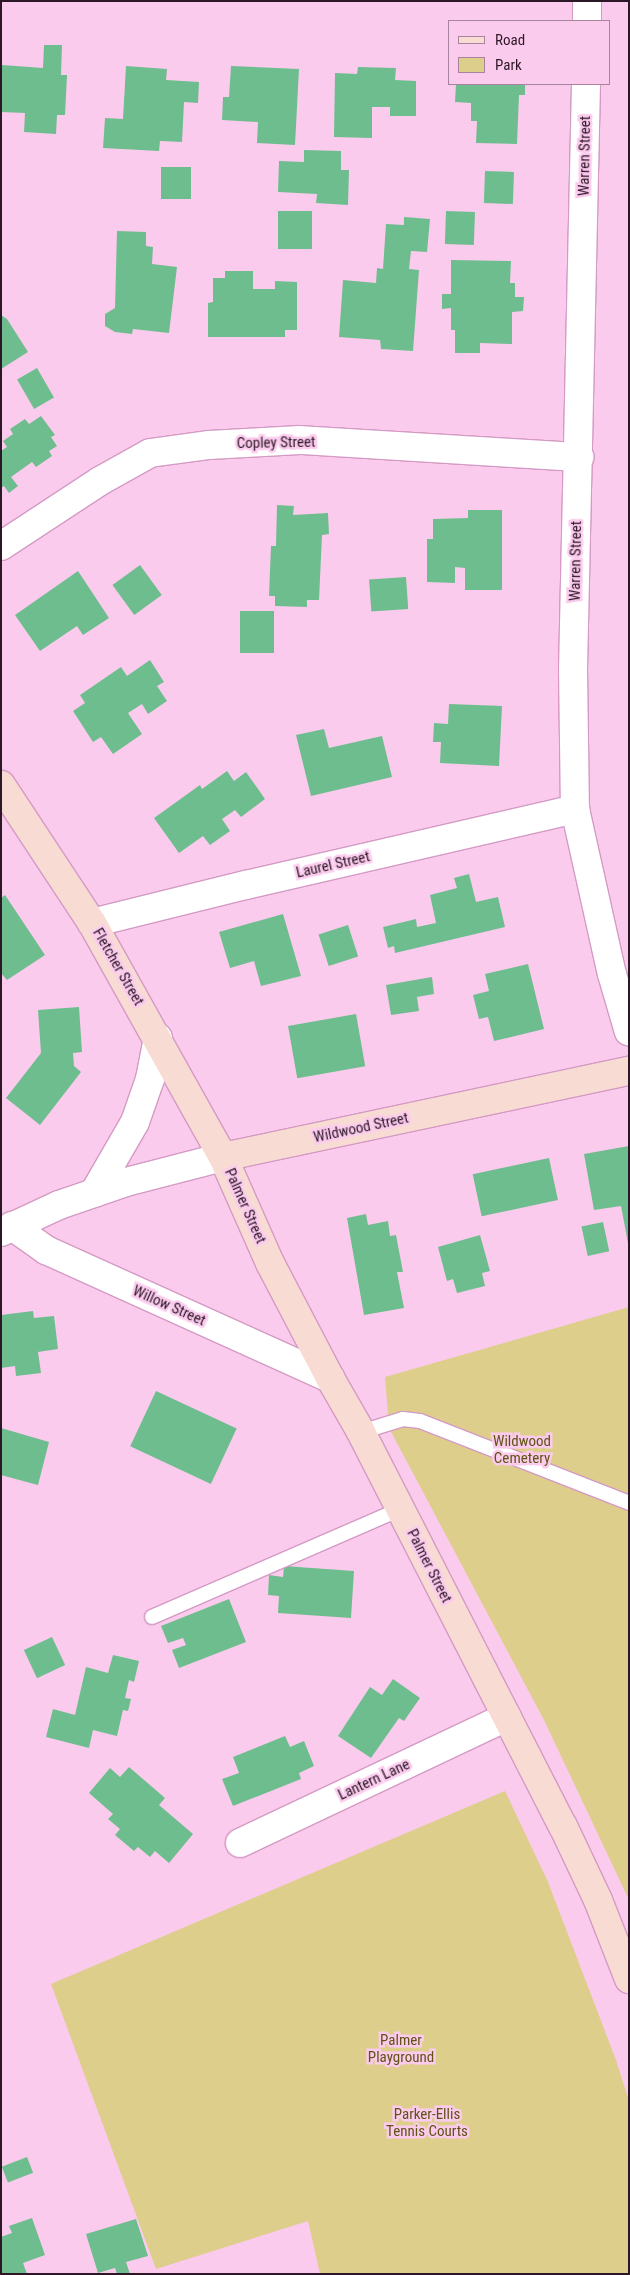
<!DOCTYPE html>
<style>
body{margin:0}
#map{position:relative;width:630px;height:2275px;overflow:hidden;background:#fbcbed;font-family:"Roboto Condensed",sans-serif}
div>[style]{position:absolute}
[style*='--x']{left:calc(var(--x)*1px);top:calc(var(--y)*1px);width:calc(var(--w)*1px);rotate:calc(var(--a)*1deg)}
.green>*{inset:0;background:#ddce8c}
.building>*{inset:0;background:#6ebd8e;transform-origin:0 0}
.roads{filter:drop-shadow(1px 0 #d49ac4) drop-shadow(-1px 0 #d49ac4) drop-shadow(0 1px #d49ac4) drop-shadow(0 -1px #d49ac4)}
.lane>*{height:14px;margin:-7px;padding:0 7px;transform-origin:7px;border-radius:7px;background:#fff}
.street>*{height:28px;margin:-14px;padding:0 14px;transform-origin:14px;border-radius:14px;background:#fff}
.secondary>*{height:28px;margin:-14px;padding:0 14px;transform-origin:14px;border-radius:14px;background:#f8dcd4}
span{translate:-50% -50%;white-space:nowrap;text-align:center;line-height:1.15;-webkit-text-stroke:5px #fbcbed;paint-order:stroke}
.street-label{font-size:15px;color:#2c1727}
.park-label{font-size:15px;color:#605314}
.frame{position:absolute;inset:0;border:2px solid #2c1727;pointer-events:none}
.legend{position:absolute;left:448px;top:20px;width:162px;height:65px;box-sizing:border-box;background:#fbcbed;border:1px solid #a8839e;margin:0;padding:6px 9px;list-style:none;font-size:15px;color:#2c1727}
.legend li{display:flex;align-items:center;gap:10px;height:25px}
.legend b{width:25px;border:1px solid #a8839e}
</style>
<div id="map">
<div class="green">
<div style="clip-path:polygon(629px 1307px,629px 1900px,544px 1720px,389px 1428px,385px 1377px)"></div>
<div style="clip-path:polygon(505px 1791px,548px 1882px,616px 2060px,629px 2101px,629px 2274px,320px 2274px,308px 2221px,156px 2269px,51px 1984px)"></div>
</div>
<div class="building">
<div style="clip-path:polygon(44px 45px,62px 45px,61px 75px,67px 75px,65px 115px,57px 115px,56px 134px,24px 132px,25px 113px,1px 112px,2px 65px,43px 68px)"></div>
<div style="clip-path:polygon(126px 66px,167px 69px,166px 80px,199px 82px,198px 103px,184px 102px,182px 142px,160px 141px,159px 151px,103px 148px,105px 118px,123px 119px)"></div>
<div style="clip-path:polygon(231px 66px,299px 69px,295px 145px,257px 143px,258px 122px,222px 120px,223px 97px,229px 97px)"></div>
<div style="clip-path:polygon(358px 67px,396px 68px,395px 80px,416px 81px,416px 116px,390px 116px,390px 107px,372px 107px,372px 138px,334px 137px,335px 73px,357px 74px)"></div>
<div style="clip-path:polygon(456px 84px,525px 84px,525px 95px,519px 95px,517px 144px,476px 143px,477px 121px,471px 121px,471px 103px,455px 102px)"></div>
<div style="clip-path:polygon(304px 150px,341px 151px,341px 170px,349px 170px,348px 205px,316px 203px,317px 194px,278px 192px,279px 161px,304px 162px)"></div>
<div style="left:191px;top:167px;width:32px;height:30px;rotate:90deg"></div>
<div style="left:485px;top:171px;width:29px;height:32px;rotate:2deg"></div>
<div style="left:278px;top:211px;width:34px;height:38px"></div>
<div style="left:446px;top:211px;width:29px;height:33px;rotate:2deg"></div>
<div style="clip-path:polygon(404px 217px,430px 219px,427px 252px,411px 251px,409px 269px,419px 270px,413px 351px,381px 349px,380px 340px,339px 337px,343px 280px,376px 283px,377px 268px,383px 269px,386px 224px,404px 225px)"></div>
<div style="clip-path:polygon(117px 231px,146px 232px,146px 246px,153px 247px,152px 264px,177px 267px,169px 333px,133px 329px,132px 334px,115px 332px,105px 326px,105px 314px,115px 308px)"></div>
<div style="clip-path:polygon(451px 260px,511px 261px,510px 283px,515px 283px,515px 297px,524px 297px,523px 311px,512px 312px,512px 344px,480px 343px,480px 353px,455px 353px,455px 330px,451px 330px,451px 308px,442px 309px,442px 294px,451px 294px)"></div>
<div style="clip-path:polygon(225px 271px,253px 271px,253px 289px,275px 289px,275px 281px,297px 282px,297px 330px,285px 330px,285px 337px,208px 337px,208px 303px,213px 302px,213px 278px,225px 278px)"></div>
<div style="clip-path:polygon(1px 315px,7px 319px,28px 352px,1px 369px)"></div>
<div style="left:37px;top:368px;width:34px;height:23px;rotate:60deg"></div>
<div style="clip-path:polygon(41px 416px,55px 435px,51px 437px,57px 446px,49px 451px,52px 456px,36px 467px,32px 462px,11px 477px,18px 486px,9px 493px,4px 486px,1px 488px,1px 451px,7px 447px,3px 441px,13px 434px,10px 429px,25px 419px,29px 424px)"></div>
<div style="clip-path:polygon(277px 505px,294px 506px,293px 515px,328px 513px,329px 534px,322px 535px,319px 600px,307px 600px,307px 607px,275px 606px,275px 596px,269px 596px,271px 546px,276px 546px)"></div>
<div style="clip-path:polygon(468px 510px,502px 510px,502px 590px,465px 590px,465px 568px,455px 567px,455px 583px,427px 582px,427px 539px,433px 539px,433px 519px,468px 518px)"></div>
<div style="left:140px;top:565px;width:37px;height:34px;rotate:54deg"></div>
<div style="clip-path:polygon(78px 571px,109px 618px,83px 635px,77px 626px,40px 651px,15px 615px)"></div>
<div style="left:406px;top:577px;width:32px;height:37px;rotate:86deg"></div>
<div style="left:240px;top:611px;width:34px;height:42px"></div>
<div style="clip-path:polygon(150px 660px,164px 682px,157px 686px,167px 701px,148px 714px,142px 704px,128px 713px,142px 734px,113px 754px,101px 737px,93px 742px,73px 711px,85px 703px,80px 695px,121px 667px,127px 676px)"></div>
<div style="clip-path:polygon(449px 704px,502px 706px,499px 766px,440px 763px,441px 742px,433px 742px,434px 723px,448px 724px)"></div>
<div style="clip-path:polygon(324px 729px,329px 748px,382px 736px,392px 777px,311px 796px,296px 735px)"></div>
<div style="clip-path:polygon(227px 771px,234px 781px,246px 772px,265px 799px,241px 817px,235px 810px,222px 819px,230px 831px,210px 845px,203px 836px,179px 853px,154px 818px,200px 785px,202px 789px)"></div>
<div style="clip-path:polygon(469px 874px,476px 902px,498px 897px,505px 927px,395px 953px,394px 946px,388px 948px,383px 927px,416px 919px,417px 927px,436px 923px,430px 895px,457px 888px,454px 878px)"></div>
<div style="clip-path:polygon(5px 895px,45px 955px,7px 980px,1px 973px,1px 898px)"></div>
<div style="clip-path:polygon(283px 914px,301px 976px,261px 986px,254px 961px,230px 968px,219px 932px)"></div>
<div style="left:348px;top:925px;width:33px;height:31px;rotate:72deg"></div>
<div style="clip-path:polygon(528px 964px,544px 1029px,494px 1041px,488px 1017px,479px 1019px,473px 995px,489px 991px,485px 974px)"></div>
<div style="clip-path:polygon(432px 977px,434px 994px,417px 997px,419px 1011px,391px 1015px,386px 985px)"></div>
<div style="clip-path:polygon(79px 1007px,82px 1052px,73px 1053px,74px 1066px,81px 1072px,40px 1125px,6px 1098px,41px 1053px,38px 1010px)"></div>
<div style="left:356px;top:1014px;width:53px;height:69px;rotate:80deg"></div>
<div style="clip-path:polygon(629px 1146px,629px 1243px,628px 1243px,621px 1206px,594px 1210px,584px 1154px)"></div>
<div style="left:549px;top:1158px;width:43px;height:78px;rotate:78deg"></div>
<div style="clip-path:polygon(366px 1214px,368px 1225px,388px 1221px,390px 1236px,396px 1235px,403px 1272px,397px 1272px,404px 1308px,364px 1315px,347px 1218px)"></div>
<div style="left:603px;top:1222px;width:30px;height:22px;rotate:78deg"></div>
<div style="clip-path:polygon(480px 1235px,490px 1271px,482px 1273px,485px 1286px,457px 1293px,453px 1279px,447px 1281px,438px 1247px)"></div>
<div style="clip-path:polygon(33px 1311px,34px 1318px,54px 1316px,58px 1349px,38px 1352px,41px 1373px,16px 1376px,15px 1366px,1px 1368px,1px 1315px)"></div>
<div style="left:156px;top:1391px;width:89px;height:61px;rotate:25deg"></div>
<div style="clip-path:polygon(1px 1428px,49px 1442px,38px 1485px,1px 1475px)"></div>
<div style="clip-path:polygon(284px 1566px,354px 1571px,351px 1618px,278px 1613px,279px 1596px,268px 1595px,269px 1575px,283px 1577px)"></div>
<div style="clip-path:polygon(229px 1599px,246px 1642px,179px 1668px,172px 1650px,186px 1645px,183px 1638px,168px 1643px,161px 1626px)"></div>
<div style="left:52px;top:1637px;width:31px;height:31px;rotate:65deg"></div>
<div style="clip-path:polygon(113px 1655px,139px 1661px,134px 1682px,129px 1680px,125px 1698px,131px 1699px,128px 1711px,123px 1710px,117px 1736px,93px 1730px,89px 1748px,46px 1737px,53px 1709px,75px 1715px,86px 1667px,108px 1673px)"></div>
<div style="clip-path:polygon(393px 1679px,420px 1698px,404px 1721px,399px 1718px,371px 1758px,338px 1736px,370px 1687px,382px 1695px)"></div>
<div style="clip-path:polygon(285px 1736px,290px 1747px,304px 1741px,314px 1766px,299px 1773px,301px 1779px,233px 1806px,222px 1779px,239px 1773px,233px 1757px)"></div>
<div style="clip-path:polygon(129px 1767px,165px 1798px,159px 1805px,193px 1834px,169px 1863px,155px 1851px,150px 1857px,138px 1847px,134px 1851px,115px 1835px,120px 1829px,108px 1819px,113px 1814px,89px 1793px,110px 1768px,120px 1777px)"></div>
<div style="left:27px;top:2157px;width:17px;height:27px;rotate:69deg"></div>
<div style="clip-path:polygon(32px 2218px,45px 2255px,23px 2263px,27px 2274px,1px 2274px,1px 2237px,12px 2233px,9px 2226px)"></div>
<div style="clip-path:polygon(136px 2219px,148px 2256px,126px 2262px,130px 2274px,117px 2274px,115px 2268px,98px 2273px,86px 2234px)"></div>
</div>
<div class="roads">
<div class="lane">
<div style="--x:361;--y:1432;--w:44;--a:-17.2"></div>
<div style="--x:403;--y:1419;--w:17;--a:7"></div>
<div style="--x:420;--y:1421;--w:225;--a:21.4"></div>
<div style="--x:152;--y:1617;--w:270;--a:-23.5"></div>
</div>
<div class="street">
<div style="--x:587;--y:21;--w:20;--a:-90"></div>
<div style="--x:586;--y:84;--w:585;--a:91.27"></div>
<div style="--x:573;--y:669;--w:140;--a:89.2"></div>
<div style="--x:575;--y:809;--w:169;--a:77.4"></div>
<div style="--x:612;--y:974;--w:60;--a:73.7"></div>
<div style="--x:1;--y:546;--w:118;--a:-33.3"></div>
<div style="--x:100;--y:481;--w:57;--a:-29.2"></div>
<div style="--x:150;--y:453;--w:60;--a:-7.7"></div>
<div style="--x:209;--y:445;--w:91;--a:-3.1"></div>
<div style="--x:300;--y:440;--w:280;--a:3.5"></div>
<div style="--x:92;--y:923;--w:159;--a:-13.9"></div>
<div style="--x:246;--y:885;--w:338;--a:-13"></div>
<div style="--x:94;--y:1193;--w:82;--a:-60"></div>
<div style="--x:135;--y:1122;--w:46;--a:-70.8"></div>
<div style="--x:150;--y:1079;--w:42;--a:-79"></div>
<div style="--x:12;--y:1226;--w:42;--a:35.2"></div>
<div style="--x:46;--y:1250;--w:312;--a:24.3"></div>
<div style="--x:1;--y:1232;--w:64;--a:-25"></div>
<div style="--x:59;--y:1205;--w:71;--a:-18.9"></div>
<div style="--x:126;--y:1182;--w:100;--a:-14.5"></div>
<div style="--x:240;--y:1843;--w:295;--a:-25.3"></div>
</div>
<div class="secondary">
<div style="--x:1;--y:785;--w:165;--a:56.6"></div>
<div style="--x:92;--y:923;--w:268;--a:60.8"></div>
<div style="--x:223;--y:1157;--w:116;--a:66.1"></div>
<div style="--x:270;--y:1263;--w:130;--a:62.4"></div>
<div style="--x:330;--y:1378;--w:62;--a:60.1"></div>
<div style="--x:361;--y:1432;--w:443;--a:62.9"></div>
<div style="--x:563;--y:1826;--w:82;--a:64.7"></div>
<div style="--x:598;--y:1900;--w:85;--a:68.6"></div>
<div style="--x:223;--y:1157;--w:415;--a:-12"></div>
</div>
</div>
<div class="street-label">
<span style="left:585px;top:156px;rotate:-89deg">Warren Street</span>
<span style="left:276px;top:443px;rotate:-1deg">Copley Street</span>
<span style="left:576px;top:561px;rotate:-89deg">Warren Street</span>
<span style="left:333px;top:865px;rotate:-13deg">Laurel Street</span>
<span style="left:118px;top:967px;rotate:60deg">Fletcher Street</span>
<span style="left:361px;top:1128px;rotate:-12deg">Wildwood Street</span>
<span style="left:245px;top:1206px;rotate:66deg">Palmer Street</span>
<span style="left:169px;top:1306px;rotate:24deg">Willow Street</span>
<span style="left:429px;top:1566px;rotate:63deg">Palmer Street</span>
<span style="left:374px;top:1780px;rotate:-25deg">Lantern Lane</span>
</div>
<div class="park-label">
<span style="left:522px;top:1450px">Wildwood<br>Cemetery</span>
<span style="left:401px;top:2049px">Palmer<br>Playground</span>
<span style="left:427px;top:2123px">Parker-Ellis<br>Tennis Courts</span>
</div>
<div class="frame"></div>
<ul class="legend">
<li><b style="height:6px;background:#f8dcd4"></b>Road</li>
<li><b style="height:14px;background:#ddce8c"></b>Park</li>
</ul>
</div>
